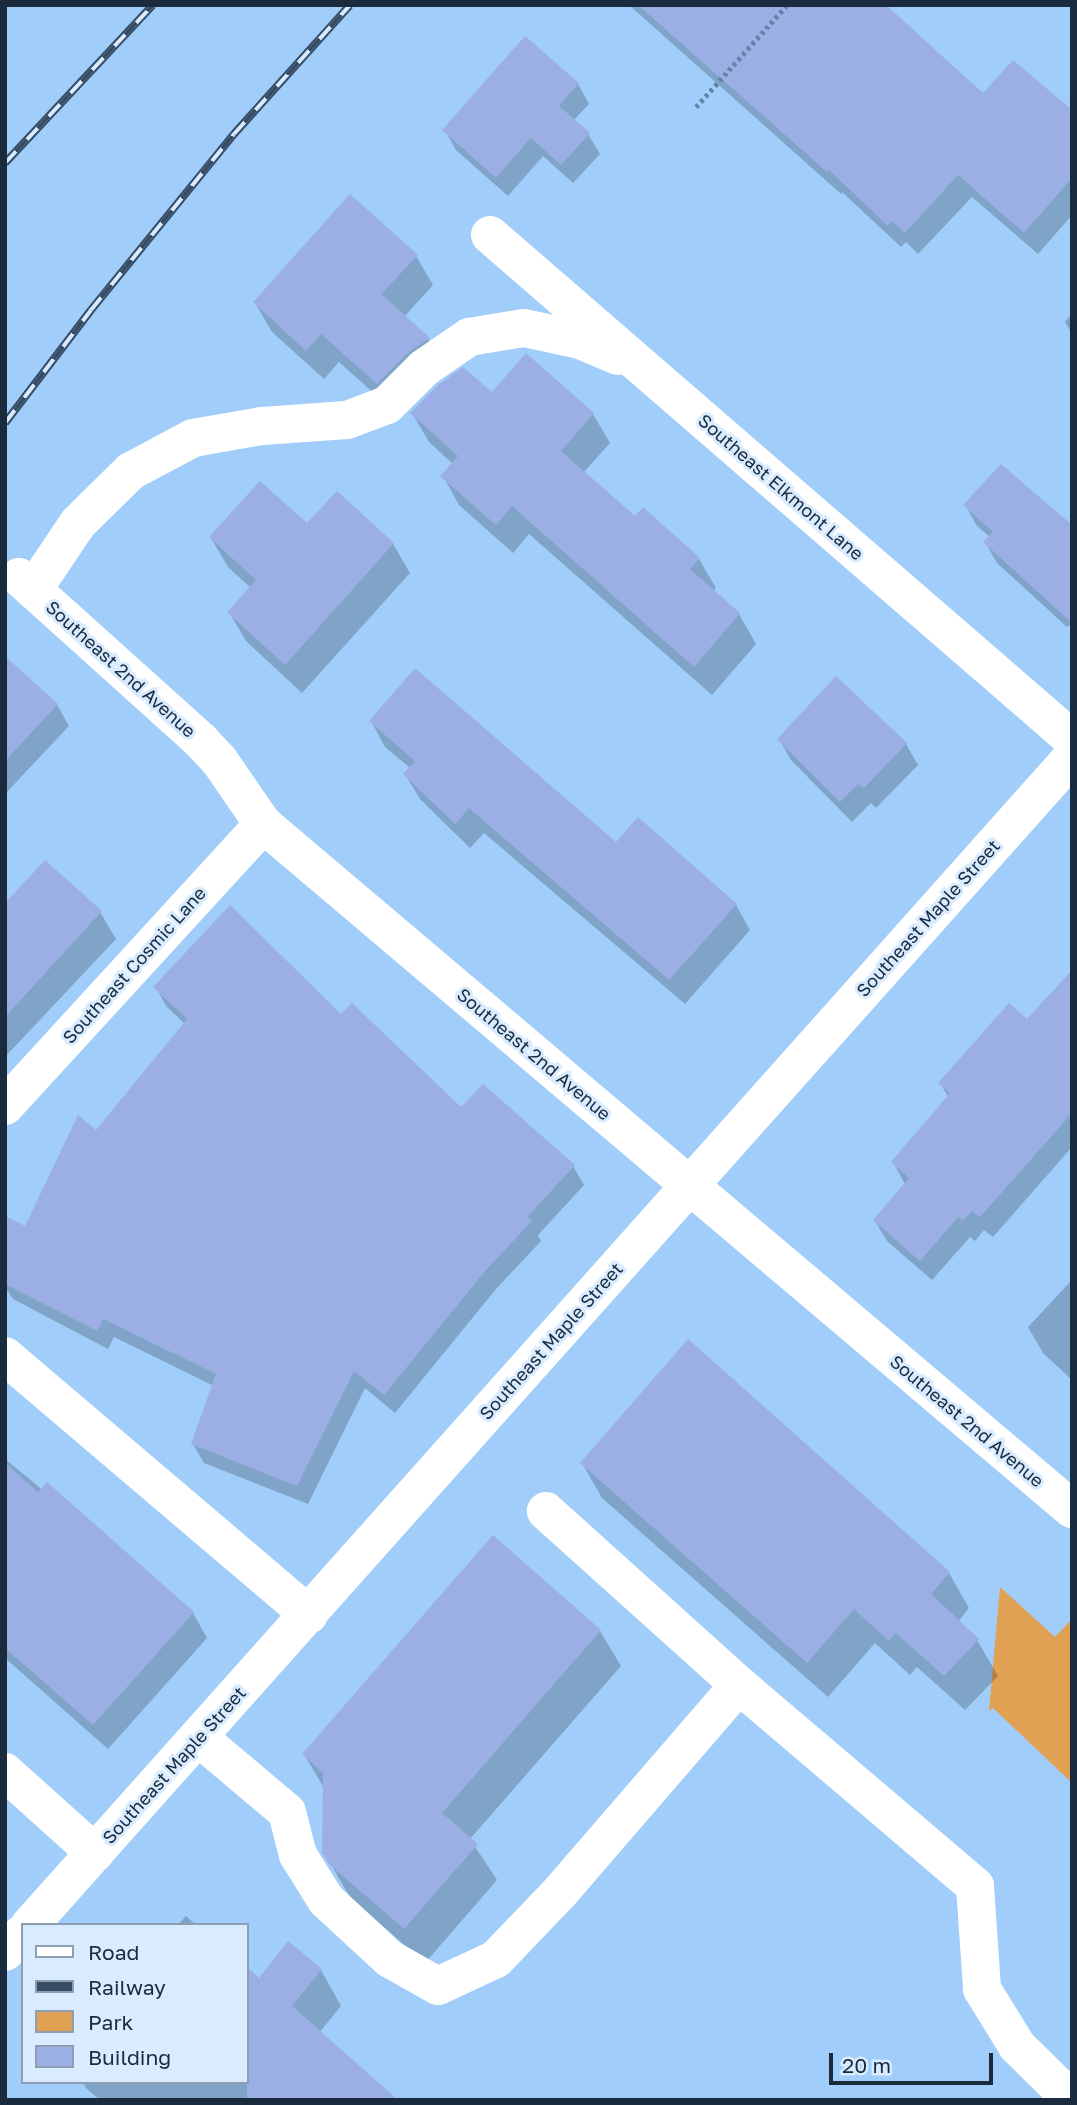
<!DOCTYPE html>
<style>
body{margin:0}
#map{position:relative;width:1077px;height:2105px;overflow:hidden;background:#a0cdfa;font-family:"Golos Text",sans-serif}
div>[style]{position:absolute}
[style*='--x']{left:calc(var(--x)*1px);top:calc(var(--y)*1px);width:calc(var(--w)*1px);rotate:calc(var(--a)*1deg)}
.green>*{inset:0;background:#e1a154}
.shadow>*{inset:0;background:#0003}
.building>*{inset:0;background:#9cafe5}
.path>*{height:4.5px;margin-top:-2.25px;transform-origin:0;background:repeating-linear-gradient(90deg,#6484a5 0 3.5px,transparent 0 7px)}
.minor>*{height:38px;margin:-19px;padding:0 19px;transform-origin:19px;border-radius:19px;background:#fff}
.rail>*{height:8px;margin-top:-4px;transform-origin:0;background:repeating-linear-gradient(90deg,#d9ebfe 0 16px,#374d65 0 32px);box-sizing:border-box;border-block:2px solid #374d65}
span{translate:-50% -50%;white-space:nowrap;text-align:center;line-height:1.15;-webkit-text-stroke:6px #d9ebfe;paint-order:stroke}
.street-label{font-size:18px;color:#1a2b3d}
.frame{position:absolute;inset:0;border:7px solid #1a2b3d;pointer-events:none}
.legend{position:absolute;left:21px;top:1923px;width:228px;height:161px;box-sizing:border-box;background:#d9ebfe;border:2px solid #8d9eb1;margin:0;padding:9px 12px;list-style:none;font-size:21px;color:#1a2b3d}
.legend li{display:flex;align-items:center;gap:14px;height:35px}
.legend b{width:35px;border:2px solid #8d9eb1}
.scale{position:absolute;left:829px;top:2053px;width:164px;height:32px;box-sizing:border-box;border:4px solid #1a2b3d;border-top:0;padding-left:9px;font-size:21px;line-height:24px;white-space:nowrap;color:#1a2b3d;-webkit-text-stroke:5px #d9ebfe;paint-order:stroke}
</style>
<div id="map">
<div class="green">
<div style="clip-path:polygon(1000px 1587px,1055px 1637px,1072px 1619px,1072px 1783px,993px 1708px,989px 1711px)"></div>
</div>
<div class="shadow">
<div style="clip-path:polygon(629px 5px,883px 5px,983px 96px,1072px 118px,1072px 215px,1038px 254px,972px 197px,918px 254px,906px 242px,901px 247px,842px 192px,841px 194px)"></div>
<div style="clip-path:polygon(578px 84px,589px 104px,573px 121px,588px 134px,600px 154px,573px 183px,543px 156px,508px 196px,456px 150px,445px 130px)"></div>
<div style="clip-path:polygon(416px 256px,433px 285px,404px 317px,428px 339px,445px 368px,395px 412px,339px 362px,324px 379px,272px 332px,255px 303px)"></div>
<div style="clip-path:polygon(1072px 313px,1072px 334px,1065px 322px)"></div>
<div style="clip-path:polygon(492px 394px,593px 414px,610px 443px,583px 473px,635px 519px,699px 559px,716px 588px,713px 591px,739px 614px,756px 644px,712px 695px,529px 534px,513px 553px,459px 505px,443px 476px,453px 464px,429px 442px,412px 413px)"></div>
<div style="clip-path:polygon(1001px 466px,1072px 623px,1067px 627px,997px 563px,985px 542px,990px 537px,977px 526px,965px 505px)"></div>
<div style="clip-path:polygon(307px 526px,393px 544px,410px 573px,302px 693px,246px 641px,229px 612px,251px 588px,228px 567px,211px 538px)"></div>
<div style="clip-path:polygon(5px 660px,57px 705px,69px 726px,5px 794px)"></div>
<div style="clip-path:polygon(371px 721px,736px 905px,750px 930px,685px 1004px,484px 833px,470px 848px,420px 799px,405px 774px,410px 768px,385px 747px)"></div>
<div style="clip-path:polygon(779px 739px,906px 744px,918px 765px,876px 808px,871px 803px,852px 822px,791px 760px)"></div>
<div style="clip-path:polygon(5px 906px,100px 912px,116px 939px,5px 1057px)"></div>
<div style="clip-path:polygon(1072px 972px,1072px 1147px,993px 1237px,984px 1230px,975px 1241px,970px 1237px,932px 1280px,887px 1241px,875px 1221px,905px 1184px,893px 1162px,949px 1098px,940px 1083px,1027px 1022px)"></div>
<div style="clip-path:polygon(156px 987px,341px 1017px,461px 1109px,573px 1166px,584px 1185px,538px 1235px,541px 1241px,496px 1289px,395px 1413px,365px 1388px,308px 1504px,204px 1463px,193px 1444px,214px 1386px,114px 1337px,108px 1349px,13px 1299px,5px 1287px,5px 1273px,96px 1132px,185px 1024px,166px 1006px)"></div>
<div style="clip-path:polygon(1072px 1280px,1072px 1380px,1043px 1353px,1028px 1327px)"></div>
<div style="clip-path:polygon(5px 1459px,193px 1613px,207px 1638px,108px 1749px,5px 1658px)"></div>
<div style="clip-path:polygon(582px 1463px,949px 1573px,969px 1608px,958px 1622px,977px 1640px,998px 1676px,965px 1710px,917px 1667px,910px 1675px,875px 1643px,828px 1697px,602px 1498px)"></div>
<div style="clip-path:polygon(600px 1631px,621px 1666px,470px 1839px,497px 1880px,425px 1963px,352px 1899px,345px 1889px,324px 1852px,325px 1790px,304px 1754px)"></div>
<div style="clip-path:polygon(186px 1916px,196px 1925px,178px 1925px)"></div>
<div style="clip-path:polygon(247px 1969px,259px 1980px,321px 1970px,341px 2006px,319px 2033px,384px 2100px,100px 2100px,86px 2088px,83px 2082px,247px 2082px)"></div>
</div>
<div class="building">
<div style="clip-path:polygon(638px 5px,886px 5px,983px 93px,1013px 60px,1072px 110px,1072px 178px,1024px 233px,958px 175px,905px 233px,892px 221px,888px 226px,829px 170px,827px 172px)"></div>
<div style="clip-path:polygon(525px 36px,579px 83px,559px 106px,590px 133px,561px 165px,531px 138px,496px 178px,442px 130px)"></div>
<div style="clip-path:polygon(350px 194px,418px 255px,381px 294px,430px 338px,409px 352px,377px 384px,321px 334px,306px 351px,253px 302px)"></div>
<div style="clip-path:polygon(526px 353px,594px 413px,561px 451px,635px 516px,643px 507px,700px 558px,690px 569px,740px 613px,694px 667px,512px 506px,496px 525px,440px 476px,458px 456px,410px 413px,438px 385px,463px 367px,492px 392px)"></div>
<div style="clip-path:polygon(1001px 464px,1072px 525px,1072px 623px,983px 542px,993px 532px,963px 505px)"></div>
<div style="clip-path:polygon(260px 481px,307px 523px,337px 491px,394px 543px,285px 665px,227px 612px,256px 580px,209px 537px)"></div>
<div style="clip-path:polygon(5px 656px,58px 704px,5px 761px)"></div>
<div style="clip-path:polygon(415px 668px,616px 842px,638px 817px,737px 904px,669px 980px,469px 808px,455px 824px,403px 774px,415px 761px,369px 721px)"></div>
<div style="clip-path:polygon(836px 676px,907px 743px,864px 788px,858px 784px,840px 802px,777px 739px)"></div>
<div style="clip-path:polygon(45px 860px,102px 911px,5px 1017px,5px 903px)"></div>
<div style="clip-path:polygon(230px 905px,341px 1014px,352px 1003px,461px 1107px,483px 1084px,575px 1165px,527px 1217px,532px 1221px,486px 1270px,384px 1395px,354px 1371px,297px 1486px,191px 1444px,216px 1374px,103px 1319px,97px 1331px,5px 1284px,5px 1216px,25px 1226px,78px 1115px,96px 1130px,187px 1019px,153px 987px)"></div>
<div style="clip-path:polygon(1072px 970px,1072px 1113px,980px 1217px,972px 1211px,963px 1221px,958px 1217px,920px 1261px,873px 1220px,909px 1178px,891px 1162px,950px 1093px,938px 1083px,1009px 1003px,1027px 1019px)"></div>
<div style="clip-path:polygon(688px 1339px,950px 1572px,931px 1594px,979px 1639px,944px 1676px,896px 1633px,889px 1641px,854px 1609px,807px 1663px,580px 1463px)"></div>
<div style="clip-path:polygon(5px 1463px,38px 1492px,47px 1482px,194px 1612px,93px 1725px,5px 1648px)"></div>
<div style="clip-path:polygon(493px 1535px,601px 1630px,442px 1813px,478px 1844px,404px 1929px,329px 1864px,322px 1853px,323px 1773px,302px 1754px)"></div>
<div style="clip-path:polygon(288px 1941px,322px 1969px,292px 2006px,398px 2100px,247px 2100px,247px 1967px,259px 1978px)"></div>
</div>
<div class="path">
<div style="--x:696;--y:107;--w:137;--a:-48.3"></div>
</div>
<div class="minor">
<div style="--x:490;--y:235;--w:770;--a:40.89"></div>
<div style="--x:19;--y:577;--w:245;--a:42"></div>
<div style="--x:201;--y:741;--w:26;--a:47"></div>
<div style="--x:219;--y:760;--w:78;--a:55.5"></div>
<div style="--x:263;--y:824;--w:1060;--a:40.26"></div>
<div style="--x:33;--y:590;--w:81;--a:-56.1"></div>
<div style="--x:78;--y:523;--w:74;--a:-44.5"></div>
<div style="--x:131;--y:471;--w:70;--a:-28"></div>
<div style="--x:193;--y:438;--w:70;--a:-9.9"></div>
<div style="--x:262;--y:426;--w:85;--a:-4"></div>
<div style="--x:347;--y:420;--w:43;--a:-20.6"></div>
<div style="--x:387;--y:405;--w:52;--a:-45"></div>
<div style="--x:424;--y:368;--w:55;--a:-34.6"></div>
<div style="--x:469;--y:337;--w:56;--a:-9.3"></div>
<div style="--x:524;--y:328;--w:57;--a:12.1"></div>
<div style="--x:580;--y:340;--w:41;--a:22.8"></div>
<div style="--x:5;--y:1106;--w:382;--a:-47.5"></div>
<div style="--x:5;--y:1356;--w:399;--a:40.4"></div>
<div style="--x:739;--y:1685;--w:310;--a:40.4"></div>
<div style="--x:975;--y:1886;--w:103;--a:86.1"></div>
<div style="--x:982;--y:1989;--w:67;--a:58.4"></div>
<div style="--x:1017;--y:2046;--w:77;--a:44.5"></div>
<div style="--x:198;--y:1737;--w:116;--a:40.1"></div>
<div style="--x:287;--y:1812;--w:44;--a:75.7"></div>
<div style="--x:298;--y:1855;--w:53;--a:58.1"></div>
<div style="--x:326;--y:1900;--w:87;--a:42.7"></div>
<div style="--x:390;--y:1959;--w:55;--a:29.4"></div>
<div style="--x:438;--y:1986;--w:64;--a:-25"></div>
<div style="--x:496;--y:1959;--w:94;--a:-46.3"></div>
<div style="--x:561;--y:1891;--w:272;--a:-49.2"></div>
<div style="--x:739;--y:1685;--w:260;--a:-138"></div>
<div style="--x:5;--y:1772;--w:121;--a:42"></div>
<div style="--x:30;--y:1925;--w:1565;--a:-48.26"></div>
<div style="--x:5;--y:1952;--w:26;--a:-47"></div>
</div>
<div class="rail">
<div style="--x:5;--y:163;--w:216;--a:-46.9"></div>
<div style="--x:5;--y:423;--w:142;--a:-52.7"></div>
<div style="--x:91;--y:310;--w:227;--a:-50.9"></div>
<div style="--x:234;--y:134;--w:173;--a:-48"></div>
</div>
<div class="street-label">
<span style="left:781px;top:487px;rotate:41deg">Southeast Elkmont Lane</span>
<span style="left:121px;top:669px;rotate:42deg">Southeast 2nd Avenue</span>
<span style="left:928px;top:918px;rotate:-48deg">Southeast Maple Street</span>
<span style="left:134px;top:965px;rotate:-48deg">Southeast Cosmic Lane</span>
<span style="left:534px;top:1054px;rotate:40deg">Southeast 2nd Avenue</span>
<span style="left:551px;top:1341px;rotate:-48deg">Southeast Maple Street</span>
<span style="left:967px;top:1421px;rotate:40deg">Southeast 2nd Avenue</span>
<span style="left:174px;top:1765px;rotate:-48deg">Southeast Maple Street</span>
</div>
<div class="frame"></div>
<ul class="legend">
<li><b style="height:9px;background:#fff"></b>Road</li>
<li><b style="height:9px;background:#374d65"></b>Railway</li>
<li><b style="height:19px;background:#e1a154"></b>Park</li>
<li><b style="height:19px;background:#9cafe5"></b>Building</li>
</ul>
<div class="scale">20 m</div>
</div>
